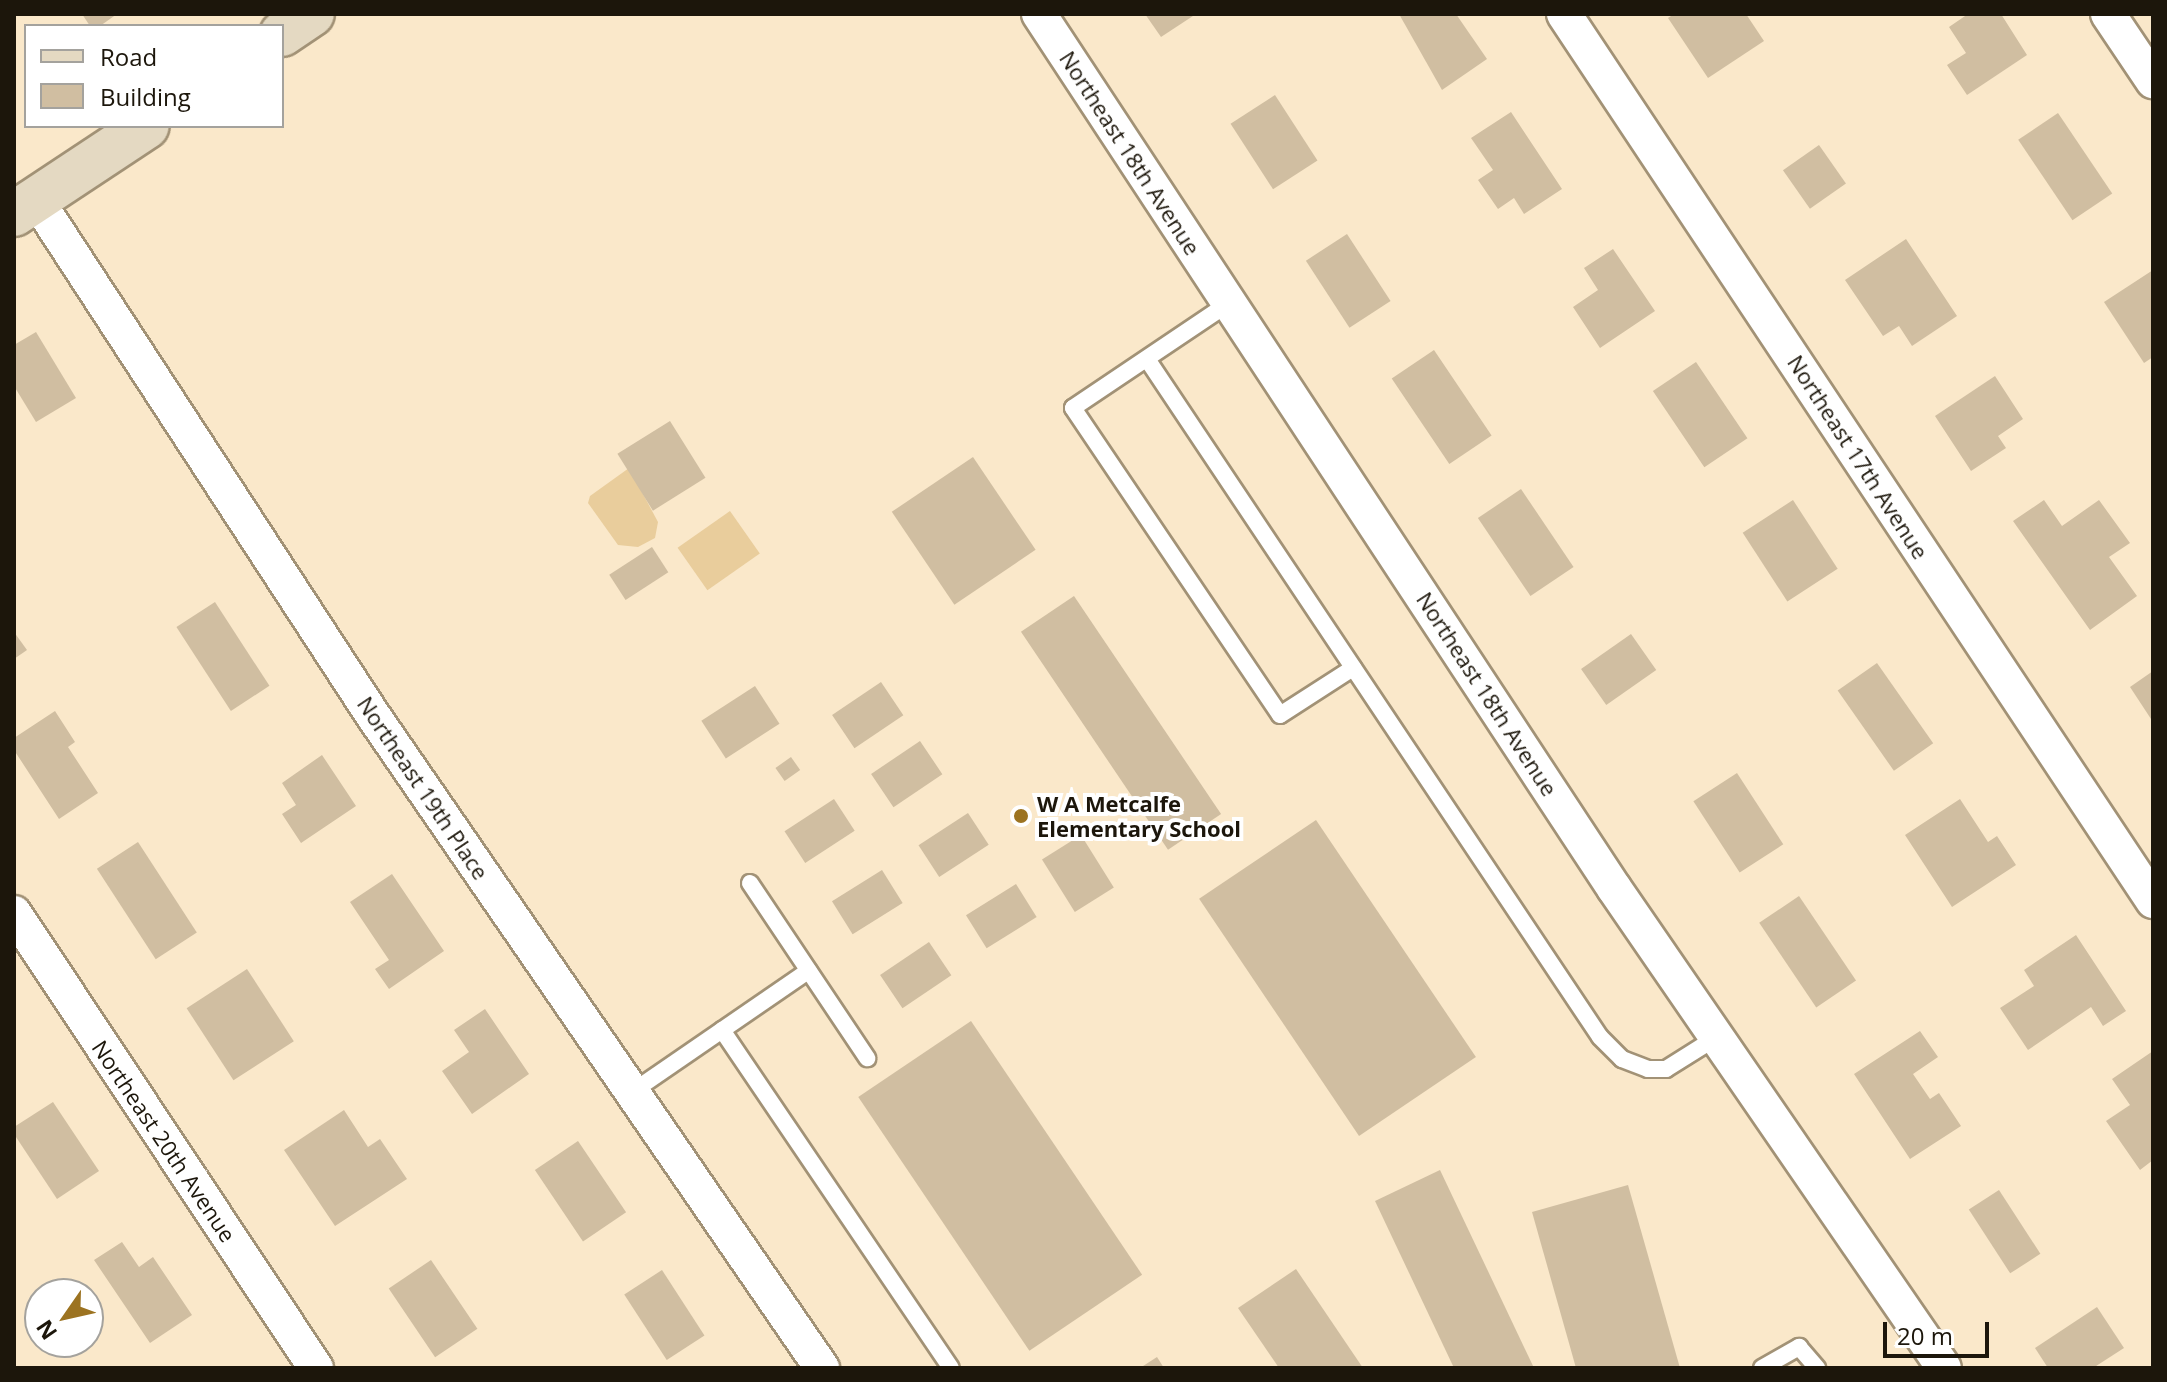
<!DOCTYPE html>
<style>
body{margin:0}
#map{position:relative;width:2167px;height:1382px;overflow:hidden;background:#fae8ca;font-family:"Open Sans",sans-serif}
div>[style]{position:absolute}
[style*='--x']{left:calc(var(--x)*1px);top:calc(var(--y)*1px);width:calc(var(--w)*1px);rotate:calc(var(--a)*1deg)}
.green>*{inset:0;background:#e9cd9c;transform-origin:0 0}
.building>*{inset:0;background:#d0bea1;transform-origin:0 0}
.roads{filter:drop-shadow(2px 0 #a29276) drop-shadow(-2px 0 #a29276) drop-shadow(0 2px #a29276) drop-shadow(0 -2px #a29276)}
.lane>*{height:16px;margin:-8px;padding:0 8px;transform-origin:8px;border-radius:8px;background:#fff}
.street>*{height:34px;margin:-17px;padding:0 17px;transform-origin:17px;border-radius:17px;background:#fff}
.secondary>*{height:44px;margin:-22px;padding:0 22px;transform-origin:22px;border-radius:22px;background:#e4d9c2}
.dots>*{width:22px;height:22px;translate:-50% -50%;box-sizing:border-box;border:4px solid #fff;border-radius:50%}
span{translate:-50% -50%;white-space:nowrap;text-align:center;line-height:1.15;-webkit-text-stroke:8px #fff;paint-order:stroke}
.street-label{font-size:22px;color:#1c160b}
.poi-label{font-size:22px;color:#1c160b;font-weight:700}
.left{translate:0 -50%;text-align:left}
.frame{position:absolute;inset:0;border:16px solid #1c160b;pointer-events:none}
.legend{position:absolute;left:24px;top:24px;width:260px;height:104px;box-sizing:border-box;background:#fff;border:2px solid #a4a29d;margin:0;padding:10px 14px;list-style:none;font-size:24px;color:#1c160b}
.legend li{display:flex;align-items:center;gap:16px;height:40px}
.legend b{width:40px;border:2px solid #a4a29d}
.north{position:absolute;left:24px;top:1278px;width:80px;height:80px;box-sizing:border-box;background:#fff;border:2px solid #a4a29d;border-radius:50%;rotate:236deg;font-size:22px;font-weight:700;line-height:32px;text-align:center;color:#1c160b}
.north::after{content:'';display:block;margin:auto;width:28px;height:36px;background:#9c7321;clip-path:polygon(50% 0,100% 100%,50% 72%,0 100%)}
.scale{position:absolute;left:1883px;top:1322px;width:106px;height:36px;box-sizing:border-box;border:4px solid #1c160b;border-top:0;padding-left:10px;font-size:24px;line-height:28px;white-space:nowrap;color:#1c160b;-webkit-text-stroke:6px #fff;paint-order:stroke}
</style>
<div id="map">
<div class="green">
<div style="clip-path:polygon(629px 468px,658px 522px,655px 538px,638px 547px,618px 545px,588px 503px,590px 496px)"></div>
<div style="left:730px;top:511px;width:52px;height:64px;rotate:55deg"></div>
</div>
<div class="building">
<div style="clip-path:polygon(82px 14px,117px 14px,100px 26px,90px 26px)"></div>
<div style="clip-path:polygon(1145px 14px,1196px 14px,1161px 37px)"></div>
<div style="clip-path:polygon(1399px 14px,1456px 14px,1487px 59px,1442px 90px)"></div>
<div style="clip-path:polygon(1674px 14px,1746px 14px,1764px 41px,1708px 78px,1668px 18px)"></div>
<div style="clip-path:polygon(1968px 14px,2001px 14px,2027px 55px,1967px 95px,1947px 65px,1966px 53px,1949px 27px)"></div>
<div style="left:1275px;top:95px;width:78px;height:53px;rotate:57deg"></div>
<div style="clip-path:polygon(1511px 112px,1562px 189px,1524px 214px,1514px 198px,1498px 209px,1478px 180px,1493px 170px,1471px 138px)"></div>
<div style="left:2058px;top:113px;width:97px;height:48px;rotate:56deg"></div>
<div style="left:1819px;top:145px;width:47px;height:44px;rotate:55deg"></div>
<div style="left:1347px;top:234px;width:80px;height:49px;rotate:57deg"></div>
<div style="clip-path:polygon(1906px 239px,1957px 316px,1912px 346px,1899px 326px,1883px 336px,1845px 280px)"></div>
<div style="clip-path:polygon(1613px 249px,1655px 311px,1600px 348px,1573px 307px,1598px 290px,1584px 268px)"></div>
<div style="clip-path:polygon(2153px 270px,2153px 357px,2144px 363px,2104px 302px)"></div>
<div style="clip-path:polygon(36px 332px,76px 398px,36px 422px,14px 386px,14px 345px)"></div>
<div style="left:1434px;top:350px;width:103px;height:51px;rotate:56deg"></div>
<div style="left:1696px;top:362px;width:92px;height:52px;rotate:56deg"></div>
<div style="clip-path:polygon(1995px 376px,2023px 419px,1998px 436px,2006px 448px,1971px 471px,1935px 416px)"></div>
<div style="left:670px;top:421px;width:67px;height:62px;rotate:58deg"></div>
<div style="left:973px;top:457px;width:112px;height:98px;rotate:56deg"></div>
<div style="left:1521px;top:489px;width:94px;height:52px;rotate:56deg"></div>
<div style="left:1793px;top:500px;width:82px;height:60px;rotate:57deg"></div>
<div style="clip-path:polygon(2044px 500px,2062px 526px,2099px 500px,2130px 543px,2109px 557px,2137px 596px,2090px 630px,2013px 521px)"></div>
<div style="left:652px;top:547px;width:30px;height:51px;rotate:57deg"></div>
<div style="left:1074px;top:596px;width:263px;height:64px;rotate:56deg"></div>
<div style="left:215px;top:602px;width:100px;height:46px;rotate:57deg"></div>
<div style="clip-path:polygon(14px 632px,27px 650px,14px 659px)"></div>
<div style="left:1631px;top:634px;width:44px;height:61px;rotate:55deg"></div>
<div style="left:1877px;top:663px;width:98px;height:48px;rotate:55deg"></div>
<div style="clip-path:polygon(2153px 671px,2153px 722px,2130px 687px)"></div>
<div style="left:881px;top:682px;width:40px;height:59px;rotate:56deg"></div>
<div style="left:755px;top:686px;width:45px;height:64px;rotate:57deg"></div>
<div style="clip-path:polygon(55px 711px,75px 742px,68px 747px,98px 793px,59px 819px,14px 750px,14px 738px)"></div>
<div style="left:920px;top:741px;width:40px;height:59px;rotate:56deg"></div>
<div style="clip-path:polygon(322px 755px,356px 806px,301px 843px,282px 814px,296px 805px,282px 783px)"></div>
<div style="left:791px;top:757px;width:16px;height:19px;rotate:55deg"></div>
<div style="left:1737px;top:773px;width:85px;height:52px;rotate:57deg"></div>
<div style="left:834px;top:799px;width:38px;height:59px;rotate:57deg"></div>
<div style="clip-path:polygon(1960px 799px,1988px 842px,1997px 836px,2016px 865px,1952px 907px,1905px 835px)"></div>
<div style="left:968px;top:813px;width:38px;height:59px;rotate:57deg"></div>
<div style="left:1316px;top:820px;width:286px;height:141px;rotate:56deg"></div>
<div style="left:1081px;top:835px;width:62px;height:46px;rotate:58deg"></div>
<div style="left:138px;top:842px;width:108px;height:49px;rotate:57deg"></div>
<div style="left:882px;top:870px;width:39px;height:59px;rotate:58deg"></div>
<div style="clip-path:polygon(392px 874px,444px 951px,389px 989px,375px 969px,389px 960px,350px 902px)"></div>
<div style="left:1016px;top:884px;width:39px;height:59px;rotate:58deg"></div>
<div style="left:1799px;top:896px;width:102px;height:48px;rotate:56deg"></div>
<div style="clip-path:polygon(2076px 935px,2126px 1011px,2103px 1026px,2091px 1007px,2028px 1050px,2000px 1008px,2034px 986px,2024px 970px)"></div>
<div style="left:929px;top:942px;width:40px;height:59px;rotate:56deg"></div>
<div style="left:247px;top:969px;width:86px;height:72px;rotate:57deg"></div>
<div style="clip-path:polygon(485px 1009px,529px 1074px,472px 1114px,442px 1071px,469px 1052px,454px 1030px)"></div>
<div style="left:971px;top:1021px;width:306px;height:136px;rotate:56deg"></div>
<div style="clip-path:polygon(1920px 1031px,1938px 1057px,1913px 1074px,1930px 1099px,1939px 1093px,1961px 1126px,1910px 1159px,1854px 1074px)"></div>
<div style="clip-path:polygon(2153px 1051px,2153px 1160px,2140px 1170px,2106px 1121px,2130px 1105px,2112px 1079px)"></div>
<div style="clip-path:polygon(53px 1102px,99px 1171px,57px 1199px,14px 1134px,14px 1127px)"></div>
<div style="clip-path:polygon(344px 1110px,368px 1147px,380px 1139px,407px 1179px,335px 1226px,284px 1150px)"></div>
<div style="left:578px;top:1141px;width:86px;height:52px;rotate:56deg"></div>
<div style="clip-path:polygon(1440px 1170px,1534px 1368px,1454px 1368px,1375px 1201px)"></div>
<div style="clip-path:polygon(1628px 1185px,1680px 1368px,1576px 1368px,1532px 1212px)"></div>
<div style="left:1999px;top:1190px;width:76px;height:36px;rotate:57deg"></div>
<div style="clip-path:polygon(122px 1242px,139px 1267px,153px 1257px,192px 1315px,150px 1343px,94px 1260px)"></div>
<div style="left:431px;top:1260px;width:83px;height:51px;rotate:56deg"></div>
<div style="clip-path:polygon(1296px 1269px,1363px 1368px,1279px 1368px,1238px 1308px)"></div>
<div style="left:662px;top:1270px;width:78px;height:45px;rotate:57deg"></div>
<div style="clip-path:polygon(2097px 1307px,2124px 1348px,2093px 1368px,2048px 1368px,2035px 1348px)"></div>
<div style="clip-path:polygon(1157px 1357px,1164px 1368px,1140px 1368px)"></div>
</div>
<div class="roads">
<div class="lane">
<div style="--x:1229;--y:303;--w:188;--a:146.1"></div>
<div style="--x:1073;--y:408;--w:370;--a:56"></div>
<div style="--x:1280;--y:715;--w:87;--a:-32.8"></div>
<div style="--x:1147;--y:359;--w:815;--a:56.25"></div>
<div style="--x:1600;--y:1037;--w:31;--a:45"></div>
<div style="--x:1622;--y:1059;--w:28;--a:21"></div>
<div style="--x:1648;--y:1069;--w:18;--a:0"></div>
<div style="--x:1666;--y:1069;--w:60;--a:-32.1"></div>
<div style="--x:750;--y:883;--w:211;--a:56.2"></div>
<div style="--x:722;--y:1030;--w:408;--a:55.9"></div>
<div style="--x:632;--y:1092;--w:214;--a:-34.5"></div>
<div style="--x:1762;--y:1368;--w:43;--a:-29.6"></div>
<div style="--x:1799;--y:1347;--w:28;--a:49"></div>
</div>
<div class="street">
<div style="--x:1039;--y:14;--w:1046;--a:56.66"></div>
<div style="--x:1614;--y:888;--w:582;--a:55.49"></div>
<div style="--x:1564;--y:14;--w:1065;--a:56.41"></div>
<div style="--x:2108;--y:14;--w:81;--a:56.1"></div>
<div style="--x:36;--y:199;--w:615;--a:56.88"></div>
<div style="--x:372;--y:714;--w:794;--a:55.47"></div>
<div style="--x:14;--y:913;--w:546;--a:56.43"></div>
</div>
<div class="secondary">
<div style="--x:282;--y:34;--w:36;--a:-34"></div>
<div style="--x:14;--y:214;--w:159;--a:-33.5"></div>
</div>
</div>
<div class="dots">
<div style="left:1021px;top:816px;background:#9c7321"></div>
</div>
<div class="street-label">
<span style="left:1130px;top:153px;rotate:57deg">Northeast 18th Avenue</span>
<span style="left:1858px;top:457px;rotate:57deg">Northeast 17th Avenue</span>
<span style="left:1487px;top:694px;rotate:57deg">Northeast 18th Avenue</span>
<span style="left:423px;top:788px;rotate:56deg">Northeast 19th Place</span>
<span style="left:164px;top:1141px;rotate:56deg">Northeast 20th Avenue</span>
</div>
<div class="poi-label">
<span class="left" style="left:1037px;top:816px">W A Metcalfe<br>Elementary School</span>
</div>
<div class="frame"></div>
<ul class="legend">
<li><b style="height:10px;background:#e4d9c2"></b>Road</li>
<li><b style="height:22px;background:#d0bea1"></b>Building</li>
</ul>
<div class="north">N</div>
<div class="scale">20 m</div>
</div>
